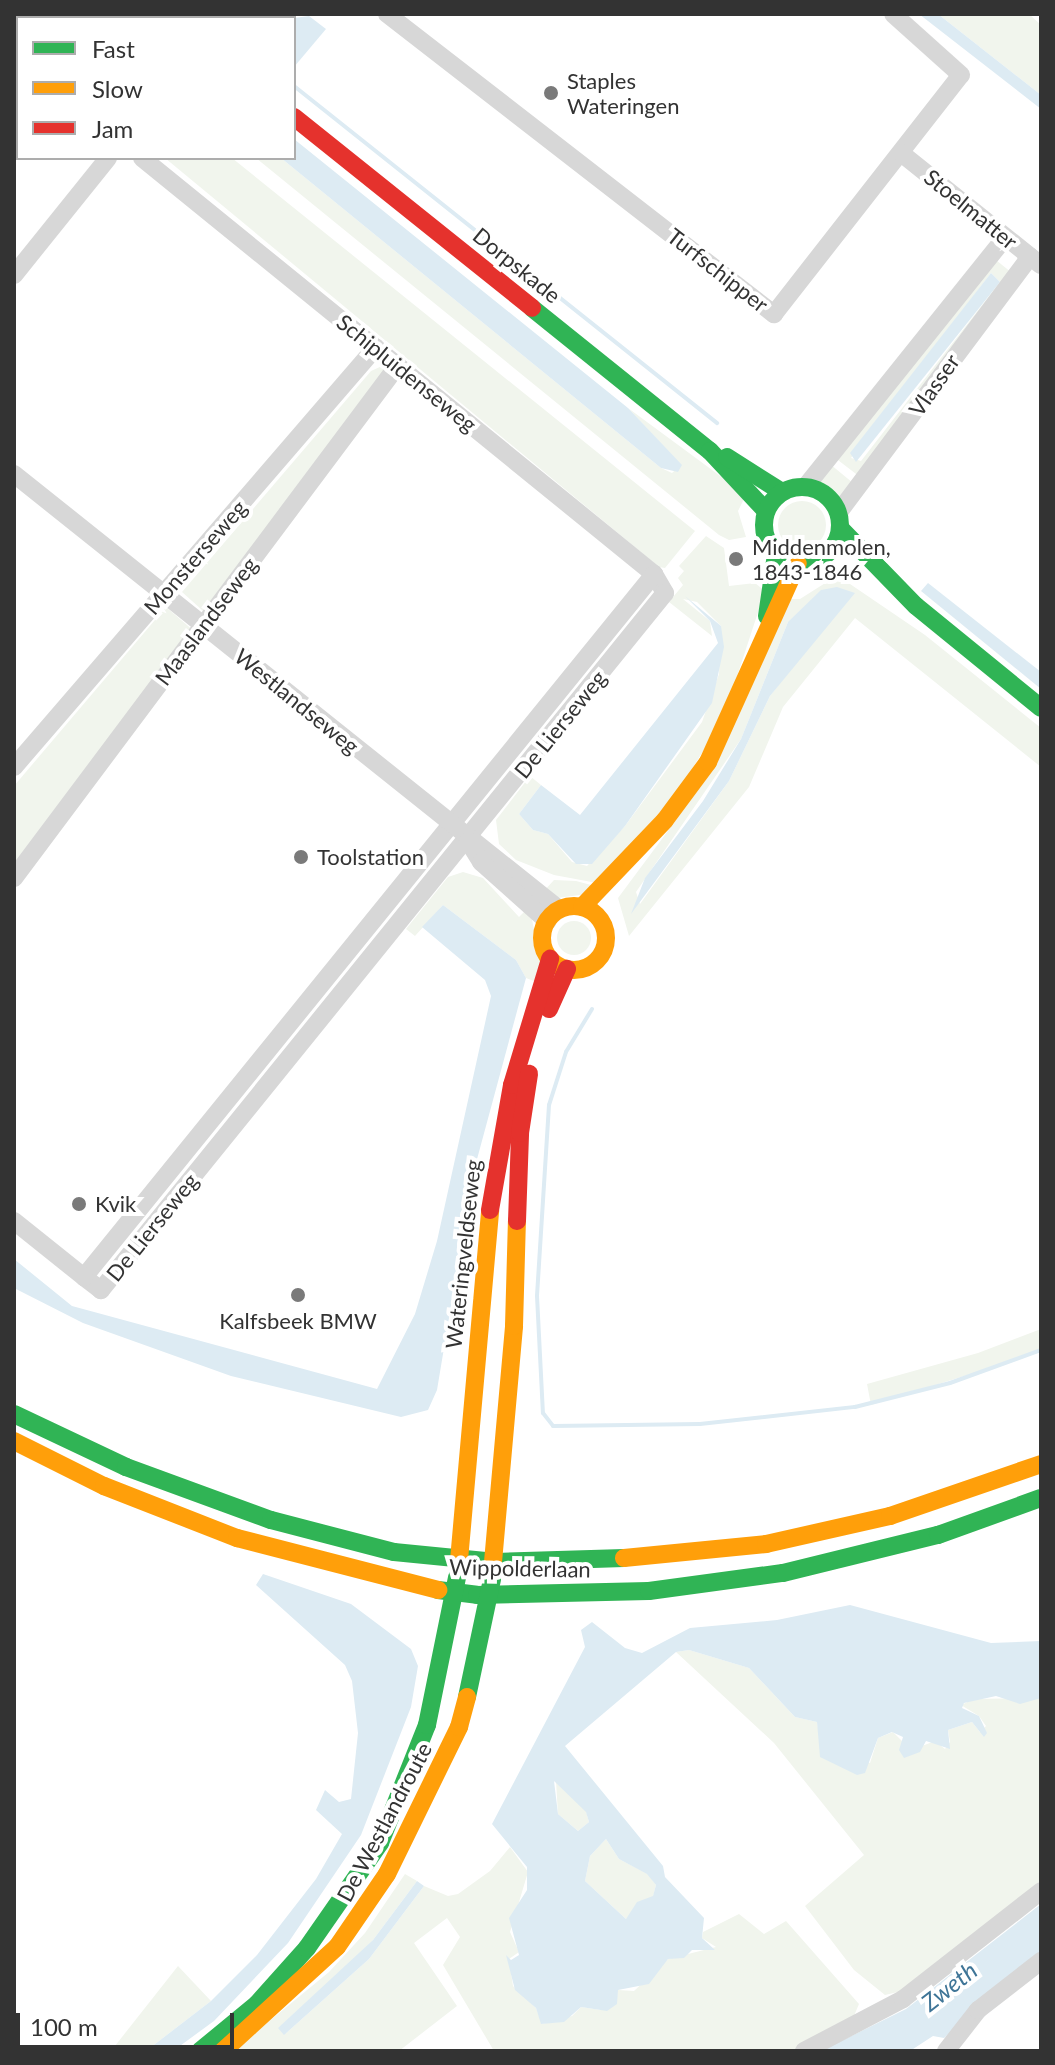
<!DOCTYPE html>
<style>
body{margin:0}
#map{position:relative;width:1055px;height:2065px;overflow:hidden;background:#fff;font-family:Lato,sans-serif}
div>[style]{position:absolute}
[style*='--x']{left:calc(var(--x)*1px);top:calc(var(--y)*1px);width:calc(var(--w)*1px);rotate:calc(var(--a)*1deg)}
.green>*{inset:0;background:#f1f5ed}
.round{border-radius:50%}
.water>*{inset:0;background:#ddebf3}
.stream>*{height:4px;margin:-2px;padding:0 2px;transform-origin:2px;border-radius:2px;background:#ddebf3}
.street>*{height:18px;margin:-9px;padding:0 9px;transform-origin:9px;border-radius:9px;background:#d7d7d7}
.fast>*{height:18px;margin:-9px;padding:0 9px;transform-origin:9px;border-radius:9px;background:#30b455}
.fast>.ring{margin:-9px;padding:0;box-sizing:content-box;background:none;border:18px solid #30b455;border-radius:50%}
.slow>*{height:18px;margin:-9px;padding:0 9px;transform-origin:9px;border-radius:9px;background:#ff9f0a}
.slow>.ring{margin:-9px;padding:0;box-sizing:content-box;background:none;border:18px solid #ff9f0a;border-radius:50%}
.jam>*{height:18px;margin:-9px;padding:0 9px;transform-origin:9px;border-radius:9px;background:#e5322d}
.tram>*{height:2px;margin:-1px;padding:0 1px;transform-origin:1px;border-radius:1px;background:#bebebe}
.dots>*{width:22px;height:22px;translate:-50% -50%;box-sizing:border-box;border:4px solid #fff;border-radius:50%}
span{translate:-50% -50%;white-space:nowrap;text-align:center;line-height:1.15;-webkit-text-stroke:8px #fff;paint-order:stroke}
.poi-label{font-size:22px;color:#333}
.left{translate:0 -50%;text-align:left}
.street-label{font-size:22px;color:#333}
.water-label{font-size:24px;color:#3f7597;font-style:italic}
.frame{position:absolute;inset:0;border:16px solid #333;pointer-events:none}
.legend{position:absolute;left:16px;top:16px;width:280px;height:144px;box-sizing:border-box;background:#fff;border:2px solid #adadad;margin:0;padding:10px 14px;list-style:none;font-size:24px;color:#333}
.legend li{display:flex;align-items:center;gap:16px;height:40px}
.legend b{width:40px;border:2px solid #adadad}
.scale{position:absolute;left:16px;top:2013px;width:218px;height:36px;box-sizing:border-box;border:4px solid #333;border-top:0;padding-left:10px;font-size:24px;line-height:28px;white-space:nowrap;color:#333;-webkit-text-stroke:6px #fff;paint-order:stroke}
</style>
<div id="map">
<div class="green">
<div style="clip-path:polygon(938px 14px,1029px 14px,1041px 25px,1041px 95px)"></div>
<div style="clip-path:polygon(165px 158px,232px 158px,695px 531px,665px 568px,659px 567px)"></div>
<div style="clip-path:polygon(256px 158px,281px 158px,661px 468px,672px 473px,681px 465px,628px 408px,746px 495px,738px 511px,746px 537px,729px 540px,719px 535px)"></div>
<div style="clip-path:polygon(evenodd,996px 260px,1012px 273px,860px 477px,834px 457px,996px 260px,991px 273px,1000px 282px,861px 461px,851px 458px,991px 273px)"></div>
<div style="clip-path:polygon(382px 366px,388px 375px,212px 619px,182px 592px,371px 371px)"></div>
<div style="clip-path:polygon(830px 464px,853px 483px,840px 502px,814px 484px)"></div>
<div class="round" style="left:778px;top:501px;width:48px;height:48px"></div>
<div style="clip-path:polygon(706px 536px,724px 548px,729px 586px,755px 583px,765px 591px,723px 719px,677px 793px,597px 883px,554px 875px,516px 860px,499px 844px,496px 820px,530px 776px,541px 785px,519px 814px,533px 830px,548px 834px,572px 862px,587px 866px,625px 826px,702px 722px,719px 674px,721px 626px,697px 602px,683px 599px,710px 621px,712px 636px,669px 602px,683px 585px,678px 578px,684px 571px,679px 566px)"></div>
<div style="clip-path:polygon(evenodd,830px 580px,850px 584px,925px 635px,1041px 728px,1041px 767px,855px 618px,783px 707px,749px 787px,629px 936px,618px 898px,679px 816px,789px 599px,800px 599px,830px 580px,788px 622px,791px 669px,770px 696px,729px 781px,640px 904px,636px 892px,741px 739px,788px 622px)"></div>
<div style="clip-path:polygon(166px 607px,195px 632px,14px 869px,14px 786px)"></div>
<div style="clip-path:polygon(463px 872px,483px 878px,519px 917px,527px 909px,531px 915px,540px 957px,539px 983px,526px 978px,516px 960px,443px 905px,415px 936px,406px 929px,448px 877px)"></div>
<div style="clip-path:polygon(554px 880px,576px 881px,591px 885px,587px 894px,557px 898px,543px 892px)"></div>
<div class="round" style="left:557px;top:921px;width:34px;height:34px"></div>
<div style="clip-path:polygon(1041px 1329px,1041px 1352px,871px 1405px,867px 1384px,978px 1353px)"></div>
<div style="clip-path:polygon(689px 1650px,749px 1668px,795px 1717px,817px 1722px,820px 1741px,870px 1763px,878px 1738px,893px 1732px,903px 1742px,922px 1746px,935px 1741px,945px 1749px,950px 1742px,948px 1730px,972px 1722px,980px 1732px,986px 1726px,979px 1716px,961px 1705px,974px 1699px,1041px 1698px,1041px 1884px,902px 1991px,885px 1995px,854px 1970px,805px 1906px,864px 1855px,774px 1743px,676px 1652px)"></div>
<div style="clip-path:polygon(556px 1781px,586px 1811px,589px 1822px,578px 1831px,558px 1814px)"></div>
<div style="clip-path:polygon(606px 1839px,619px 1859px,648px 1874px,656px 1885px,653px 1897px,626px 1919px,585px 1881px,590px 1856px)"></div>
<div style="clip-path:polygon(510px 1847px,528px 1872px,510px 1932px,519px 1952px,509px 1959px,513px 1986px,536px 2008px,542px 2024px,572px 2016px,581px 2007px,601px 2010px,618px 1990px,634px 1991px,668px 1959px,716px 1947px,702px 1938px,703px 1932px,739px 1914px,764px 1934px,786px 1921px,859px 2004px,851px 2023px,794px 2051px,494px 2051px,443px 1965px,460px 1937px,447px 1918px,414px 1943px,457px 2006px,399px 2051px,233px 2051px,329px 1972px,365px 1933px,405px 1874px,417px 1881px,373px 1940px,284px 2035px,369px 1959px,424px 1886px,448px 1896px,458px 1894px,490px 1871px)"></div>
<div style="clip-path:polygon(178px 1966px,211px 2001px,146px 2051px,111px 2051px)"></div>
</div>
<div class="water">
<div style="clip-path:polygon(919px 14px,938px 14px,1041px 95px,1041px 109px)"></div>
<div style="clip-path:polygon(309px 16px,326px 29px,294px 67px,294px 18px)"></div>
<div style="clip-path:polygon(294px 139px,628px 408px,682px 465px,678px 472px,661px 468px,281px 158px,294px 158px)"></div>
<div style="clip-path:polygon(991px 273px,1000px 282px,856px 462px,850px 453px)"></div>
<div style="clip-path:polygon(928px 583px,1041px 672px,1041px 689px,921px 591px)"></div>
<div style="clip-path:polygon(837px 587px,855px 593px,770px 696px,729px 781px,631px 914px,645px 878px,703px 801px,741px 739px,788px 622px,821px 590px)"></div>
<div style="clip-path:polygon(685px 596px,721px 626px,724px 647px,712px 703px,625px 826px,592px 864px,576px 864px,548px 834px,533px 830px,519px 814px,541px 785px,580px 815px,718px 643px,710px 621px)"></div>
<div style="clip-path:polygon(443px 905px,516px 960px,526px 978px,473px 1174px,437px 1390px,428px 1410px,401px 1417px,231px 1376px,83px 1323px,14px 1288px,14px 1259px,72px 1306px,377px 1389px,415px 1314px,437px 1241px,491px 996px,485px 980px,422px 927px)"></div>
<div style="clip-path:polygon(263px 1574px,351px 1604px,411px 1649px,418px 1666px,411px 1707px,361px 1835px,288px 1943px,214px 2021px,173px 2051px,146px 2051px,211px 2001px,257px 1955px,316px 1879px,342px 1834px,316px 1810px,325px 1790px,339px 1802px,351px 1799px,358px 1733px,352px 1681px,345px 1665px,256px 1585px)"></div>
<div style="clip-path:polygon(evenodd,850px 1605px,991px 1643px,1041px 1641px,1041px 1698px,1020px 1704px,996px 1696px,964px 1703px,962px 1708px,979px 1716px,987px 1733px,984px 1737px,972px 1722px,948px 1730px,950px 1749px,926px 1741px,920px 1752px,904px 1758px,899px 1750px,903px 1737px,892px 1732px,878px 1738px,865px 1773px,857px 1775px,820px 1757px,817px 1722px,795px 1717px,749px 1668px,689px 1650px,676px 1652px,565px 1746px,663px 1866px,665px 1877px,704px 1918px,702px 1938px,715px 1950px,692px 1950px,684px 1958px,668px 1959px,649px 1984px,618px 1990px,617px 2004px,607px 2011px,581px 2007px,564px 2022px,541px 2024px,536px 2008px,515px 1990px,506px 1955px,511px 1960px,519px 1955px,509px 1918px,527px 1890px,527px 1867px,492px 1824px,585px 1647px,581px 1630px,592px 1622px,625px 1648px,642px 1653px,690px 1628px,777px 1620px,850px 1605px,554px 1781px,586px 1812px,589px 1822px,578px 1831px,558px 1814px,554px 1781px,850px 1605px,606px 1839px,619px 1859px,647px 1874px,656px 1885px,653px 1896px,637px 1902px,626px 1919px,585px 1881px,590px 1856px,606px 1839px)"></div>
<div style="clip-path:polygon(417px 1881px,424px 1886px,369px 1959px,284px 2035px,278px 2028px,373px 1940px)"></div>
<div style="clip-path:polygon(1041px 1904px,1041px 1951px,944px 2038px,933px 2036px,910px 2051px,821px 2051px,906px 2009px)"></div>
</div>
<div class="stream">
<div style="--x:294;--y:86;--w:541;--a:38.54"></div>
<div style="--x:592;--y:1009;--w:50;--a:121.2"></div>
<div style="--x:566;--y:1052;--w:56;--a:107.8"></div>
<div style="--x:549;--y:1105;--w:191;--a:93.6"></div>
<div style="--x:537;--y:1296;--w:117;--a:87.1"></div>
<div style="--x:543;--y:1413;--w:16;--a:52"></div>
<div style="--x:553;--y:1426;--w:147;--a:-0.8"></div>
<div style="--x:700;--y:1424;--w:156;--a:-6.3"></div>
<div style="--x:855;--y:1407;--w:98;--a:-14.2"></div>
<div style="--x:950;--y:1383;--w:97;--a:-19.9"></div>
</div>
<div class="street">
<div style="--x:387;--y:14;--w:490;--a:37.8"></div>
<div style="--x:774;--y:314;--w:303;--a:-52"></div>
<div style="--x:961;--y:75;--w:91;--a:-138.1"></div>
<div style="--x:14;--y:59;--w:5;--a:37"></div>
<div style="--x:901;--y:153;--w:179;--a:38.7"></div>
<div style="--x:142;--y:158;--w:660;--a:39.09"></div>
<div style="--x:654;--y:574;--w:22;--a:60"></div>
<div style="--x:665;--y:593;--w:897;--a:128.98"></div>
<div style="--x:101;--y:1290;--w:21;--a:-143"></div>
<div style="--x:84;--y:1277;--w:905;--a:-50.96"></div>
<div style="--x:14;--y:275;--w:150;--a:-51.2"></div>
<div style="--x:14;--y:474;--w:697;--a:38.6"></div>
<div style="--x:806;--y:486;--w:318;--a:-51.3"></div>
<div style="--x:839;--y:512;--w:319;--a:-53.2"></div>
<div style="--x:14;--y:767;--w:554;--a:-49.24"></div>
<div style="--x:468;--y:841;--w:25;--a:58"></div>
<div style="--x:481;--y:862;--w:89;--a:41.8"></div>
<div style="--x:14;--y:878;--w:641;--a:-53.18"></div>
<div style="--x:14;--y:1221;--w:90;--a:38.7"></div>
<div style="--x:804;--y:2051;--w:112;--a:-27.7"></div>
<div style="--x:903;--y:1999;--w:175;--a:-38"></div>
<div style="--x:946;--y:2051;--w:52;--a:-52"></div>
<div style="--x:978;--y:2010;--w:80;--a:-37.9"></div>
</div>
<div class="fast">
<div style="--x:166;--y:14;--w:6;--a:39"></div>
<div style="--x:532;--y:308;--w:228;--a:38.8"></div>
<div style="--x:710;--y:451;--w:82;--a:47"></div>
<div style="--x:727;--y:457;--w:65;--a:32.5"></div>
<div class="ring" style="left:764px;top:487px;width:58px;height:58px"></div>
<div style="--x:841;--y:529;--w:107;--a:45.8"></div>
<div style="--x:916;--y:606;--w:161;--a:39.2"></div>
<div style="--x:767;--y:616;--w:63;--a:-81.7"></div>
<div style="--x:14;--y:1414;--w:124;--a:25.3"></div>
<div style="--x:126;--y:1467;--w:154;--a:20.1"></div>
<div style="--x:271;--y:1520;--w:127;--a:14.6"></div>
<div style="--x:394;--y:1552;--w:102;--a:5.6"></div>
<div style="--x:496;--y:1562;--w:128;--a:-1.8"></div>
<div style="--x:438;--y:1590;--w:39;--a:7"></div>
<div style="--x:477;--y:1595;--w:172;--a:-1.3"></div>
<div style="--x:649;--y:1591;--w:135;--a:-7.7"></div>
<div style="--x:783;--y:1573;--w:160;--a:-13.8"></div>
<div style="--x:938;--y:1535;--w:109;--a:-19.8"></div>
<div style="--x:467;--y:1697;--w:121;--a:-78"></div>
<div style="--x:200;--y:2051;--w:74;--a:-39.5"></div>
<div style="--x:257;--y:2004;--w:75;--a:-48.2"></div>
<div style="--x:307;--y:1948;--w:128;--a:-55.2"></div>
<div style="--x:380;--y:1843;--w:127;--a:-68.3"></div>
<div style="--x:427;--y:1725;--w:151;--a:-78.5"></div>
</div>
<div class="slow">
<div class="ring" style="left:542px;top:906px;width:46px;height:46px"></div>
<div style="--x:582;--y:907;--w:120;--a:-46.3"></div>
<div style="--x:665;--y:820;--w:72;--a:-53.4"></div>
<div style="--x:708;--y:762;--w:218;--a:-65.7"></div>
<div style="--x:14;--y:1441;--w:101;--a:26.6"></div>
<div style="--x:104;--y:1486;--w:143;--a:21.4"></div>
<div style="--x:237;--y:1538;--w:208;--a:14.5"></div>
<div style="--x:624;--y:1558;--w:143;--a:-5.6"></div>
<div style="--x:766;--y:1544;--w:127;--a:-12.7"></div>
<div style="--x:890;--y:1516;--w:160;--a:-19"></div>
<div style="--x:459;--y:1560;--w:351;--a:-84.9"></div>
<div style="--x:493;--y:1562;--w:237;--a:-84.9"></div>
<div style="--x:514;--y:1326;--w:105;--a:-88.4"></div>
<div style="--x:223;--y:2051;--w:154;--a:-42.4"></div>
<div style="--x:337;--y:1947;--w:88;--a:-55.6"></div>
<div style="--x:387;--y:1874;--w:164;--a:-63.9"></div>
<div style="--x:459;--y:1727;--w:31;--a:-75"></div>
</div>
<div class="jam">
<div style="--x:294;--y:117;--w:305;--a:38.7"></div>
<div style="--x:549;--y:1009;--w:44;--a:-65.8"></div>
<div style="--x:490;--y:1210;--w:127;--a:-80"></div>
<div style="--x:512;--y:1085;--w:132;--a:-73.2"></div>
<div style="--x:517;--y:1221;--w:88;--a:-88"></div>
<div style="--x:520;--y:1133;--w:60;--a:-81.3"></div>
</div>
<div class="tram">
<div style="--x:234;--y:14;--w:22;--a:10"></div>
<div style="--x:267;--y:18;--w:21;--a:-11"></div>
</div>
<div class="dots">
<div style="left:551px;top:93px;background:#7a7a7a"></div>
<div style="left:736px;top:559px;background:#7a7a7a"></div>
<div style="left:301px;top:857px;background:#7a7a7a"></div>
<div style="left:79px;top:1204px;background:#7a7a7a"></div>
<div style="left:298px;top:1295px;background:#7a7a7a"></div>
</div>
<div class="poi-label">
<span class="left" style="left:567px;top:93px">Staples<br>Wateringen</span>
<span class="left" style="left:752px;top:559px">Middenmolen,<br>1843-1846</span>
<span class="left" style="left:317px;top:857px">Toolstation</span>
<span class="left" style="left:95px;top:1204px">Kvik</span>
<span style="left:298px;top:1321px">Kalfsbeek BMW</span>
</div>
<div class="street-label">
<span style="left:971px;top:209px;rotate:39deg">Stoelmatter</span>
<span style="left:517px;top:265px;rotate:39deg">Dorpskade</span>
<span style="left:718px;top:270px;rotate:38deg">Turfschipper</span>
<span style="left:407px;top:373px;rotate:39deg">Schipluidenseweg</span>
<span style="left:934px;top:385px;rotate:-55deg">Vlasser</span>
<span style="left:195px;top:557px;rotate:-49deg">Monsterseweg</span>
<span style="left:206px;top:621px;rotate:-53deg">Maaslandseweg</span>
<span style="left:297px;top:701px;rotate:39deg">Westlandseweg</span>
<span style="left:560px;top:724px;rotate:-51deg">De Lierseweg</span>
<span style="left:152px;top:1227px;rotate:-51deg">De Lierseweg</span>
<span style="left:463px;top:1254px;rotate:-84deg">Wateringveldseweg</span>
<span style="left:520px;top:1568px;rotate:1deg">Wippolderlaan</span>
<span style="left:384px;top:1822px;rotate:-62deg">De Westlandroute</span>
</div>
<div class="water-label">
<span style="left:949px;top:1986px;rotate:-38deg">Zweth</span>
</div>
<div class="frame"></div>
<ul class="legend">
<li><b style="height:10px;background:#30b455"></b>Fast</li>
<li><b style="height:10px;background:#ff9f0a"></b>Slow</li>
<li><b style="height:10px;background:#e5322d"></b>Jam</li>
</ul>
<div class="scale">100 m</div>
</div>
